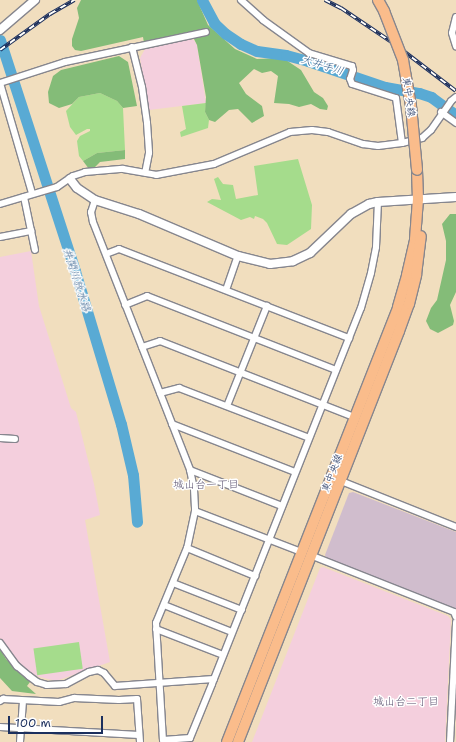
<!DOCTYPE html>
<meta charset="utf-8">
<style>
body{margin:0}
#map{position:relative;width:456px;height:742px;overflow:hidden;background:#f1debe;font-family:"Shantell Sans","Klee One",sans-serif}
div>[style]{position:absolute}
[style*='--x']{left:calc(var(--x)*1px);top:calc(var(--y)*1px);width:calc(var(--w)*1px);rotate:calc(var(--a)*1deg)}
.built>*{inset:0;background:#f4cfdd}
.industrial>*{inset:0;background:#d0bdcd}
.green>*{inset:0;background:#a5dc8c;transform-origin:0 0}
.forest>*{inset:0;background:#84bc78}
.river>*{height:11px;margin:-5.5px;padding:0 5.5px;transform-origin:5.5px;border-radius:5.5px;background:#59aad4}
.roads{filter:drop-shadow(1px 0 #86868e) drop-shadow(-1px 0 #86868e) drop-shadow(0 1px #86868e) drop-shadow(0 -1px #86868e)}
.minor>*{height:6px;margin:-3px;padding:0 3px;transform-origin:3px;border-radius:3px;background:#fff}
.tertiary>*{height:8px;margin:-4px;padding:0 4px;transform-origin:4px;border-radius:4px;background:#fff}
.trunk>*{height:10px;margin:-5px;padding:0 5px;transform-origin:5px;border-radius:5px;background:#fabc8b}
.rail>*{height:3.5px;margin-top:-1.75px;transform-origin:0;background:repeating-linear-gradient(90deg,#fff 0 6px,#1b2f5e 0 12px);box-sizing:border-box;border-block:1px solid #1b2f5e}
.bridges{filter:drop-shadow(1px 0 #86868e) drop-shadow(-1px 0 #86868e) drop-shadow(0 1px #86868e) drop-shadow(0 -1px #86868e)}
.trunk-bridge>*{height:10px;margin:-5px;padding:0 5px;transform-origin:5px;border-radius:5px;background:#fabc8b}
span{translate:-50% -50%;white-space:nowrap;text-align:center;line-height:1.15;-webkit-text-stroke:3px #fff;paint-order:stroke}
.street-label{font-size:10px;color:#1b2f5e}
.water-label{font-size:11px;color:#34608d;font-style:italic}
.neighbourhood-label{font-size:11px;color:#5c5270}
.scale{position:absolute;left:8px;top:716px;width:95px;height:18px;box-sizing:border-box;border:2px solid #1b2f5e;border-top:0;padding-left:5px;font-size:12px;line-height:14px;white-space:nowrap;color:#1b2f5e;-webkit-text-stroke:3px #fff;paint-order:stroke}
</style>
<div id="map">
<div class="built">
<div style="clip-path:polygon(191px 39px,194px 40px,197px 45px,206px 103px,149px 110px,140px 58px,145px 49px)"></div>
<div style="clip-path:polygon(31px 251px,39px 306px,71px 408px,76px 412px,94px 484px,100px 515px,85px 520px,110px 662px,56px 681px,36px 676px,21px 666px,0 638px,0 257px)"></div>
<div style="clip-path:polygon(323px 567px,448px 616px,451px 620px,445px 742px,252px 742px,320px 568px)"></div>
</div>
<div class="industrial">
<div style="clip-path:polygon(353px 492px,456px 532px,456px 610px,327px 559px,325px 555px,349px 493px)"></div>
</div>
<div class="green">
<div style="clip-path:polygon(100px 93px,117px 101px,123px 108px,125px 150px,97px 153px,83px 161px,79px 156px,77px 141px,80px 136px,90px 131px,90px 129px,87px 129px,76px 135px,70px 127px,66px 111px,79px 97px)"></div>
<div style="clip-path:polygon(206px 103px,205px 112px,209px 120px,208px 128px,181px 137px,180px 132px,186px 129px,182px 106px)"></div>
<div style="clip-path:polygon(298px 159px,312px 205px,311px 229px,287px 245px,277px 244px,267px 223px,263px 219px,255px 216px,254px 219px,250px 217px,241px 220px,207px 202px,212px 199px,221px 200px,214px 179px,218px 177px,223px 184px,233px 185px,236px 199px,258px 195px,254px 166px)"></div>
<div style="left:79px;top:642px;width:27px;height:46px;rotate:82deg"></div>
</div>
<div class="forest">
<div style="clip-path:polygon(81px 0,197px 0,208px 25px,235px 49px,257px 59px,283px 58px,301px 70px,314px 92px,323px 98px,328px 106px,327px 110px,320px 109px,311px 104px,299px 107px,289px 104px,274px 103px,278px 76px,271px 71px,262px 73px,254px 69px,239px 83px,246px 94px,262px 106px,264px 116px,252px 123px,238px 109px,229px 110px,215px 122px,209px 120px,205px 112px,206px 97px,197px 45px,194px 39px,191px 39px,145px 49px,143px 37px,81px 51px,75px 50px,72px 46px,72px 39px,79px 18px,77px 8px)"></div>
<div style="clip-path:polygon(119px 56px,128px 62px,137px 106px,123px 108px,117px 101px,100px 93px,79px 97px,72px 104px,59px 108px,49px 103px,48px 92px,53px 76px,61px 70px)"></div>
<div style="clip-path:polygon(125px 150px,125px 159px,100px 162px,94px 168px,89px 169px,83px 161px,97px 153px)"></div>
<div style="clip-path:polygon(450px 214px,456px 214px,456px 292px,450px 305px,454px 321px,453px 325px,438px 333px,430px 329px,426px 321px,431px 308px,437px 300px,446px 260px,446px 241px,442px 224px)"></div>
<div style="clip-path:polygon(0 649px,6px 659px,30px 682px,27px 686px,36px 694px,12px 691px,0 678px)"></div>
</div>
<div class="river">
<div style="--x:202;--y:0;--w:26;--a:62"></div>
<div style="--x:214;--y:23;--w:16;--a:43"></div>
<div style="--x:226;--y:34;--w:18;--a:34"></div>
<div style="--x:241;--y:44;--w:17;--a:24"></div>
<div style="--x:257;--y:51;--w:29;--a:8"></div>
<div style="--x:286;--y:55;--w:23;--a:15"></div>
<div style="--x:308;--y:61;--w:81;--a:18.7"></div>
<div style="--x:385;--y:87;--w:35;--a:10"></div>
<div style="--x:419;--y:93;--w:13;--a:18"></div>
<div style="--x:431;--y:97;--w:31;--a:36"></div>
<div style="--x:0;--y:40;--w:243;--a:72"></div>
<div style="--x:75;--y:271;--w:160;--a:73.3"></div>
<div style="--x:121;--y:424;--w:52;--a:76.8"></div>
<div style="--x:133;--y:475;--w:47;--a:85.1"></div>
</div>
<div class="roads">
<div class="minor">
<div style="--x:241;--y:0;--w:30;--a:42"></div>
<div style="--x:263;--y:20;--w:57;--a:35.7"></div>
<div style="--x:309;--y:53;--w:45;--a:16.8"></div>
<div style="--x:352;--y:66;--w:4;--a:76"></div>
<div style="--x:353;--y:70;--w:9;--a:108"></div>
<div style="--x:350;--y:79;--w:5;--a:68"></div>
<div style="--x:352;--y:84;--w:46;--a:17.7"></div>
<div style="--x:396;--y:98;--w:45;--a:82.4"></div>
<div style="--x:456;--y:17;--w:16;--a:104"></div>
<div style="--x:452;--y:33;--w:14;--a:73"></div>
<div style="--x:132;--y:47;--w:41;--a:76"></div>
<div style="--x:142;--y:87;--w:36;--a:82"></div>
<div style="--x:147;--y:123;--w:30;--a:86"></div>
<div style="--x:149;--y:153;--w:20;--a:101"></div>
<div style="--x:0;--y:83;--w:68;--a:-17.9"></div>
<div style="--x:65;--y:62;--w:144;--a:-12"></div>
<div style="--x:0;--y:83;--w:115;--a:73.8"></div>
<div style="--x:441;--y:112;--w:19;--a:36"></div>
<div style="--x:24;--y:197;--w:54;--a:78.3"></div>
<div style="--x:95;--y:200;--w:13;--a:108"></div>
<div style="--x:91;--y:212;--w:10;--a:79"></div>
<div style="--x:93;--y:222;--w:266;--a:68.6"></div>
<div style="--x:190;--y:470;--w:19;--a:78"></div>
<div style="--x:194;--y:489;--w:22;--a:87"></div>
<div style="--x:195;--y:511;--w:38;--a:102"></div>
<div style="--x:187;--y:548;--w:81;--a:112.5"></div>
<div style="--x:156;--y:623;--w:117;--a:86.6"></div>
<div style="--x:163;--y:740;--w:27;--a:-4"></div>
<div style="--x:190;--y:738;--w:58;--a:-67.8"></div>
<div style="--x:212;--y:684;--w:404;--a:-68.4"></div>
<div style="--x:361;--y:308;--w:36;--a:-74"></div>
<div style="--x:371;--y:273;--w:26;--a:-79"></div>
<div style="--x:376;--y:247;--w:45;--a:-87.5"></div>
<div style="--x:0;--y:204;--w:59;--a:-16.6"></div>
<div style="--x:57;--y:187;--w:19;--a:-35"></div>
<div style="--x:73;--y:176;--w:13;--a:-18"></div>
<div style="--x:85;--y:172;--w:38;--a:-5"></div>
<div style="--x:123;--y:169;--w:34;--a:10"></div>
<div style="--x:156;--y:175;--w:59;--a:-10.7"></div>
<div style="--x:214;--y:164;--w:82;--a:-22.8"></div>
<div style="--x:290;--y:132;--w:22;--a:-5"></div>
<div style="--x:312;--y:130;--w:16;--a:7"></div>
<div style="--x:328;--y:132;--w:37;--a:19"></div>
<div style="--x:363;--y:144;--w:15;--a:8"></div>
<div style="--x:378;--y:146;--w:24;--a:-7"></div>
<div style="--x:402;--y:143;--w:21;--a:-14"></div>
<div style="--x:422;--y:138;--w:12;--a:-42"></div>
<div style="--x:431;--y:130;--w:35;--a:-55"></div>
<div style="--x:451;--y:101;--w:6;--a:-39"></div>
<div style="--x:0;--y:237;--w:32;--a:-11"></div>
<div style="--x:106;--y:254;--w:14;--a:-21"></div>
<div style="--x:119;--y:249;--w:247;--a:21.2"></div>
<div style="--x:226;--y:290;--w:36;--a:-71"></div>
<div style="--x:125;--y:305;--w:24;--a:-22"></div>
<div style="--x:147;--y:296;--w:203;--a:21.4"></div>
<div style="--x:142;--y:347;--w:19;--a:-18"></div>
<div style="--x:160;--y:341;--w:208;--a:21.4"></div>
<div style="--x:160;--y:393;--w:20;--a:-15"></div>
<div style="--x:179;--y:388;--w:139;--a:21"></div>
<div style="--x:227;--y:406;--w:108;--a:-68.2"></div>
<div style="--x:172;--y:424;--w:132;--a:21.3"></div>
<div style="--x:0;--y:438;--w:15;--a:4"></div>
<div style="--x:190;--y:470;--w:99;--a:21.4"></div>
<div style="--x:341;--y:481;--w:124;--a:21.8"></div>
<div style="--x:195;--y:511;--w:114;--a:21.1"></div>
<div style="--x:187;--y:548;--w:74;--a:22.4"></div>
<div style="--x:310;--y:555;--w:155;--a:21.6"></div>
<div style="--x:454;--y:612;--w:5;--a:68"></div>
<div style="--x:173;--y:583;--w:74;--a:21.4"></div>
<div style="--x:164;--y:605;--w:73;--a:21.7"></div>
<div style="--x:156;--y:629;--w:72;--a:21.2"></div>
<div style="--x:0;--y:643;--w:29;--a:54"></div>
<div style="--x:17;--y:666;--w:16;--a:40"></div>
<div style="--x:29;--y:676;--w:10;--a:37"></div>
<div style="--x:37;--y:682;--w:10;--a:17"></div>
<div style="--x:47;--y:685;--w:19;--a:-3"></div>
<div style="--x:66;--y:684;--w:26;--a:-28"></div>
<div style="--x:89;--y:672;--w:9;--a:-13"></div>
<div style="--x:98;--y:670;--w:7;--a:27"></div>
<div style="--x:104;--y:673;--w:17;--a:50"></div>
<div style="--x:115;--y:686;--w:99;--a:-4"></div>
<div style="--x:0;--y:701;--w:4;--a:-34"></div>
<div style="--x:3;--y:699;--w:56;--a:3.1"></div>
<div style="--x:59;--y:702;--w:16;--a:-15"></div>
<div style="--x:74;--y:698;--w:45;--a:2.5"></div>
<div style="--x:119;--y:700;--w:18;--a:-3"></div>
<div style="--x:137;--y:699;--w:43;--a:86"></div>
<div style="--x:0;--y:727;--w:139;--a:3.3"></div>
<div style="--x:20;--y:742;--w:41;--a:-85.8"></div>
<div style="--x:450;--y:742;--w:120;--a:-87.1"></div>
</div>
<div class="tertiary">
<div style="--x:0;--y:30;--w:46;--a:-40.6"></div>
<div style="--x:70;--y:179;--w:11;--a:52"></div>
<div style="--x:77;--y:188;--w:22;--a:34"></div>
<div style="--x:95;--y:200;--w:46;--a:17.7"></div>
<div style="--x:139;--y:214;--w:108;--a:23"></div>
<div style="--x:238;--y:256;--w:33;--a:14"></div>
<div style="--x:270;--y:264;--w:23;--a:-7"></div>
<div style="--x:293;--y:261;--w:19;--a:-25"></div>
<div style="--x:310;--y:253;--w:57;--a:-43.6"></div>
<div style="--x:351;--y:214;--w:21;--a:-29"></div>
<div style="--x:369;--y:204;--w:9;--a:-13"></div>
<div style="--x:378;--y:202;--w:78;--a:-3.7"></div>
</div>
<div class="trunk">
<div style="--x:227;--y:742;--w:467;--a:-68.5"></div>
<div style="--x:398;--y:307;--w:33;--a:-74"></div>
<div style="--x:407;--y:275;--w:37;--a:-77"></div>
<div style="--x:415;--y:239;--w:40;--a:-85.7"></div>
<div style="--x:418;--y:199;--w:29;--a:-92"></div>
<div style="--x:238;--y:742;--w:441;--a:-68.6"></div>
<div style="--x:399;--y:331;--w:29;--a:-70"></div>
<div style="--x:409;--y:304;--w:30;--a:-76"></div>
<div style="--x:416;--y:275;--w:39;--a:-83"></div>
</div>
</div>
<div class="rail">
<div style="--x:325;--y:0;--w:18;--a:27"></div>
<div style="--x:341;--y:8;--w:63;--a:33.9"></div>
<div style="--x:393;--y:43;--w:79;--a:37.3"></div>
<div style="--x:0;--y:50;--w:62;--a:-35.8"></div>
<div style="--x:50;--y:14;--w:28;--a:-30"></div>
</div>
<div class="bridges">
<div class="trunk-bridge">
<div style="--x:378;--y:0;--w:13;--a:61"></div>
<div style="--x:384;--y:11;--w:53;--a:68.8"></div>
<div style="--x:403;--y:60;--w:47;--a:80.1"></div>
<div style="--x:411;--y:106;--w:64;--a:84.6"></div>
</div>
</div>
<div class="street-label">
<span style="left:409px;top:97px;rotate:81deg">東中央線</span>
<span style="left:332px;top:473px;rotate:-69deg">東中央線</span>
</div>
<div class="water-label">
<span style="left:322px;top:66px;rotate:17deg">大井手川</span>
<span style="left:76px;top:280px;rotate:72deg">井関川放水路</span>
</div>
<div class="neighbourhood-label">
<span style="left:206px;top:485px">城山台一丁目</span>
<span style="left:406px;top:702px">城山台二丁目</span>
</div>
<div class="scale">100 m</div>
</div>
